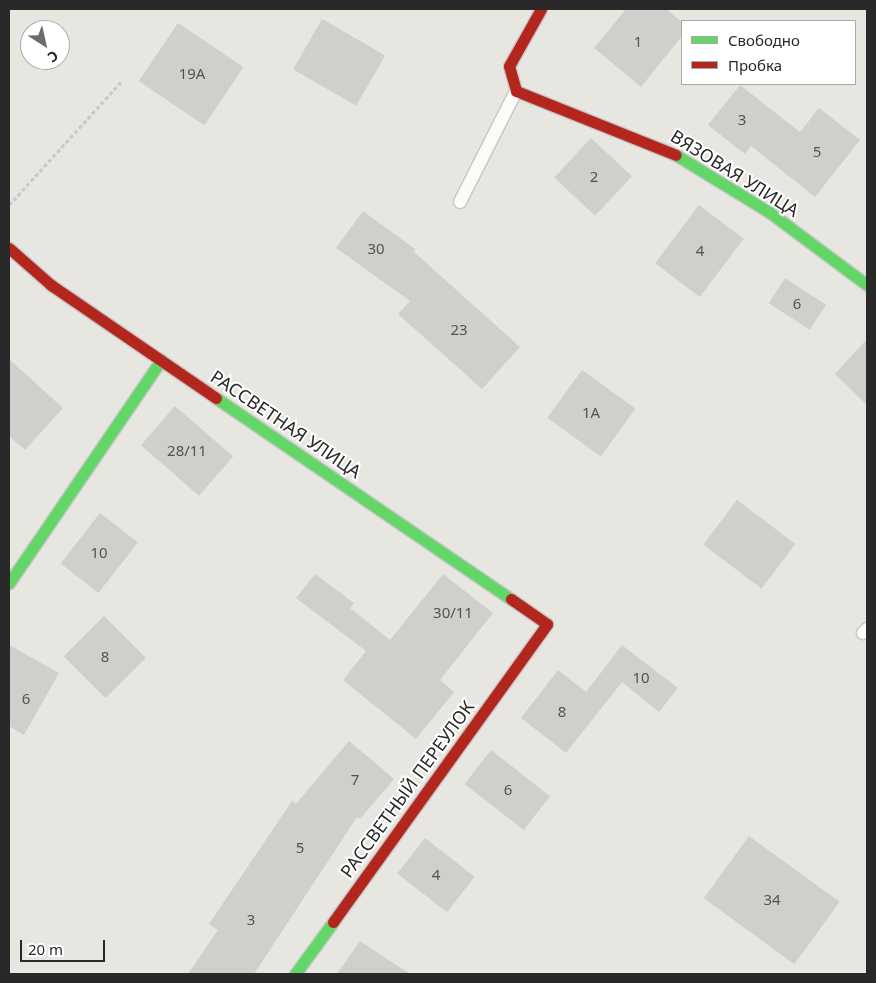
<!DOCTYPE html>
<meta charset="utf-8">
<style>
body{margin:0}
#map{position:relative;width:876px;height:983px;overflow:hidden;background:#e8e6e0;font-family:"Noto Sans",sans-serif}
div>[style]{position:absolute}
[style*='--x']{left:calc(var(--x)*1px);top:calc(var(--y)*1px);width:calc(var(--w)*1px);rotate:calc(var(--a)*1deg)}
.building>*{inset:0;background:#d1cfcb;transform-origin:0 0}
.path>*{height:3px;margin-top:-1.5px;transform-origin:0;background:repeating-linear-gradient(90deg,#c8c8c7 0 4px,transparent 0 6.5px)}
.roads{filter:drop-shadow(1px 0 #c5c5c5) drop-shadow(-1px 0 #c5c5c5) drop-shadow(0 1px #c5c5c5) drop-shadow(0 -1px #c5c5c5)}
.lane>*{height:12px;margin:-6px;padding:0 6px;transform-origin:6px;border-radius:6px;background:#fcfbfa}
.fast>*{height:11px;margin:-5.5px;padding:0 5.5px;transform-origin:5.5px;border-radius:5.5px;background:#63d668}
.jam>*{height:11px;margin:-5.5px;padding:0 5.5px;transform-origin:5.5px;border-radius:5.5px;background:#b3261e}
span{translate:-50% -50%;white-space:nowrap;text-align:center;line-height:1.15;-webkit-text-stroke:4px #fff;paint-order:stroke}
.number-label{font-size:15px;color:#545352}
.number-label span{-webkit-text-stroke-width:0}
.street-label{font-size:18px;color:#292929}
.frame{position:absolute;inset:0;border:10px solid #292929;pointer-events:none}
.legend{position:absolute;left:681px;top:20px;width:175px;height:65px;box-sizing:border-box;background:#fff;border:1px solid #a9a9a9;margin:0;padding:6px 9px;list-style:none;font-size:15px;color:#292929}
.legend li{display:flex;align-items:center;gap:10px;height:25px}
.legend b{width:25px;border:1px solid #a9a9a9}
.north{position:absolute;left:20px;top:20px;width:50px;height:50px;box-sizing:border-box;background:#fff;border:1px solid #a9a9a9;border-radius:50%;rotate:145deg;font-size:14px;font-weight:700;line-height:20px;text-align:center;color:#292929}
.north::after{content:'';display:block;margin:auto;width:18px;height:22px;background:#6c6b69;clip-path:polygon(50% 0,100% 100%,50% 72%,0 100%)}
.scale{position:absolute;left:20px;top:940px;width:85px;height:22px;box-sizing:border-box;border:2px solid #292929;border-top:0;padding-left:6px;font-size:15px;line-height:18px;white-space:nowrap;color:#292929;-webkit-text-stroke:4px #fff;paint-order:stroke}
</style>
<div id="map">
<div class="building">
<div style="clip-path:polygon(626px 9px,666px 9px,682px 22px,682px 36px,641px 87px,594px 48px)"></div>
<div style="left:322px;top:19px;width:73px;height:58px;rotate:30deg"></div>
<div style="left:178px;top:23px;width:79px;height:70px;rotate:34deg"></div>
<div style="clip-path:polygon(740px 85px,800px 132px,819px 108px,860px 140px,815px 197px,751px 146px,745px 154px,708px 125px)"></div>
<div style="left:591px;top:138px;width:56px;height:54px;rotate:43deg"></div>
<div style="left:699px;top:205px;width:56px;height:73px;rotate:37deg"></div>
<div style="clip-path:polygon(363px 211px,415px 249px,414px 252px,520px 347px,482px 389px,398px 314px,410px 301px,336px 248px)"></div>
<div style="left:785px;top:278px;width:49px;height:30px;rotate:33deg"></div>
<div style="clip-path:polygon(867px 339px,867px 405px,835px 374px)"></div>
<div style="clip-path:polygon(9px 359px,63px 408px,25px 450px,9px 436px)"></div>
<div style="left:582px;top:370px;width:66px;height:59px;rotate:36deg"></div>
<div style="left:175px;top:406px;width:77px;height:52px;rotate:41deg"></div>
<div style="left:737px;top:500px;width:73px;height:56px;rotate:37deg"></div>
<div style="left:100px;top:513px;width:48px;height:64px;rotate:38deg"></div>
<div style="clip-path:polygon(315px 574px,354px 603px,350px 608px,390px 640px,443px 574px,493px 613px,440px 680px,454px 692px,416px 739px,343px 680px,366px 651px,296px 598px)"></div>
<div style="left:104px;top:616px;width:59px;height:57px;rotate:45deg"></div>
<div style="clip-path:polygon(9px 645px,59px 673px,24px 735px,9px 726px)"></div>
<div style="clip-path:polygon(622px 645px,678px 688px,659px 712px,622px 682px,566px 753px,521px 718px,558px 670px,586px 692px)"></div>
<div style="clip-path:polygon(349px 741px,394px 779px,360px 819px,357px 817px,254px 974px,188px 974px,218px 930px,209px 924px,292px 801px,296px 804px)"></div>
<div style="left:491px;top:750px;width:75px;height:43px;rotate:38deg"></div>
<div style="left:749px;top:836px;width:112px;height:77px;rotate:36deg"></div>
<div style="left:425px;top:838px;width:63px;height:45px;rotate:38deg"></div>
<div style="clip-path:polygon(360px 941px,410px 974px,337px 974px)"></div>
</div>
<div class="path">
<div style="--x:9;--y:205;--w:168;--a:-47.7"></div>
</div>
<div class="roads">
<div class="lane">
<div style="--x:460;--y:202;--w:124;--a:-63.2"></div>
<div style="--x:863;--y:633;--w:6;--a:-45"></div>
</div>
<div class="fast">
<div style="--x:676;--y:155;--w:109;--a:31.5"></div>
<div style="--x:769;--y:212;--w:122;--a:36.7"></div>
<div style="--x:216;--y:398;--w:357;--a:34.3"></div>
<div style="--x:9;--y:583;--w:270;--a:-55.7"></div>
<div style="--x:295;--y:974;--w:64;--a:-53.8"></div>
</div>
<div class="jam">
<div style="--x:541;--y:9;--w:65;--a:119.3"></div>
<div style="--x:509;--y:66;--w:26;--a:74"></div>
<div style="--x:516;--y:91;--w:172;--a:21.8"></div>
<div style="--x:9;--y:248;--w:56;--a:41.4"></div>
<div style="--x:51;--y:285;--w:200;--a:34.4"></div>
<div style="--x:333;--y:922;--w:367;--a:-54.3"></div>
<div style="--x:547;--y:624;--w:44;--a:-145.2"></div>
</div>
</div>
<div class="number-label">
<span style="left:638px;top:42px">1</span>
<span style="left:192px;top:74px">19А</span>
<span style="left:742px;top:120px">3</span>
<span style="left:817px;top:152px">5</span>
<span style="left:594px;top:177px">2</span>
<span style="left:376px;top:249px">30</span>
<span style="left:700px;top:251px">4</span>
<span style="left:797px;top:304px">6</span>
<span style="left:459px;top:330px">23</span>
<span style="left:591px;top:413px">1А</span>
<span style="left:187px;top:451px">28/11</span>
<span style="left:99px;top:553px">10</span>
<span style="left:453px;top:613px">30/11</span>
<span style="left:105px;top:657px">8</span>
<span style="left:641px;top:678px">10</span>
<span style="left:26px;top:699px">6</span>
<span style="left:562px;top:712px">8</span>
<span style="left:355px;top:780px">7</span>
<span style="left:508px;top:790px">6</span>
<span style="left:300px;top:848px">5</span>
<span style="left:436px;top:875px">4</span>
<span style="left:772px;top:900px">34</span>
<span style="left:251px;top:920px">3</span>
</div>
<div class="street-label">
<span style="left:735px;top:173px;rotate:32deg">ВЯЗОВАЯ УЛИЦА</span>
<span style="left:286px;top:424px;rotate:34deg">РАССВЕТНАЯ УЛИЦА</span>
<span style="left:407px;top:789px;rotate:-54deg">РАССВЕТНЫЙ ПЕРЕУЛОК</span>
</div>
<div class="frame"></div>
<ul class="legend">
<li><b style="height:6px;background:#63d668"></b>Свободно</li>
<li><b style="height:6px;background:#b3261e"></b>Пробка</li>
</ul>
<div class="north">С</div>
<div class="scale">20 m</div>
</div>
